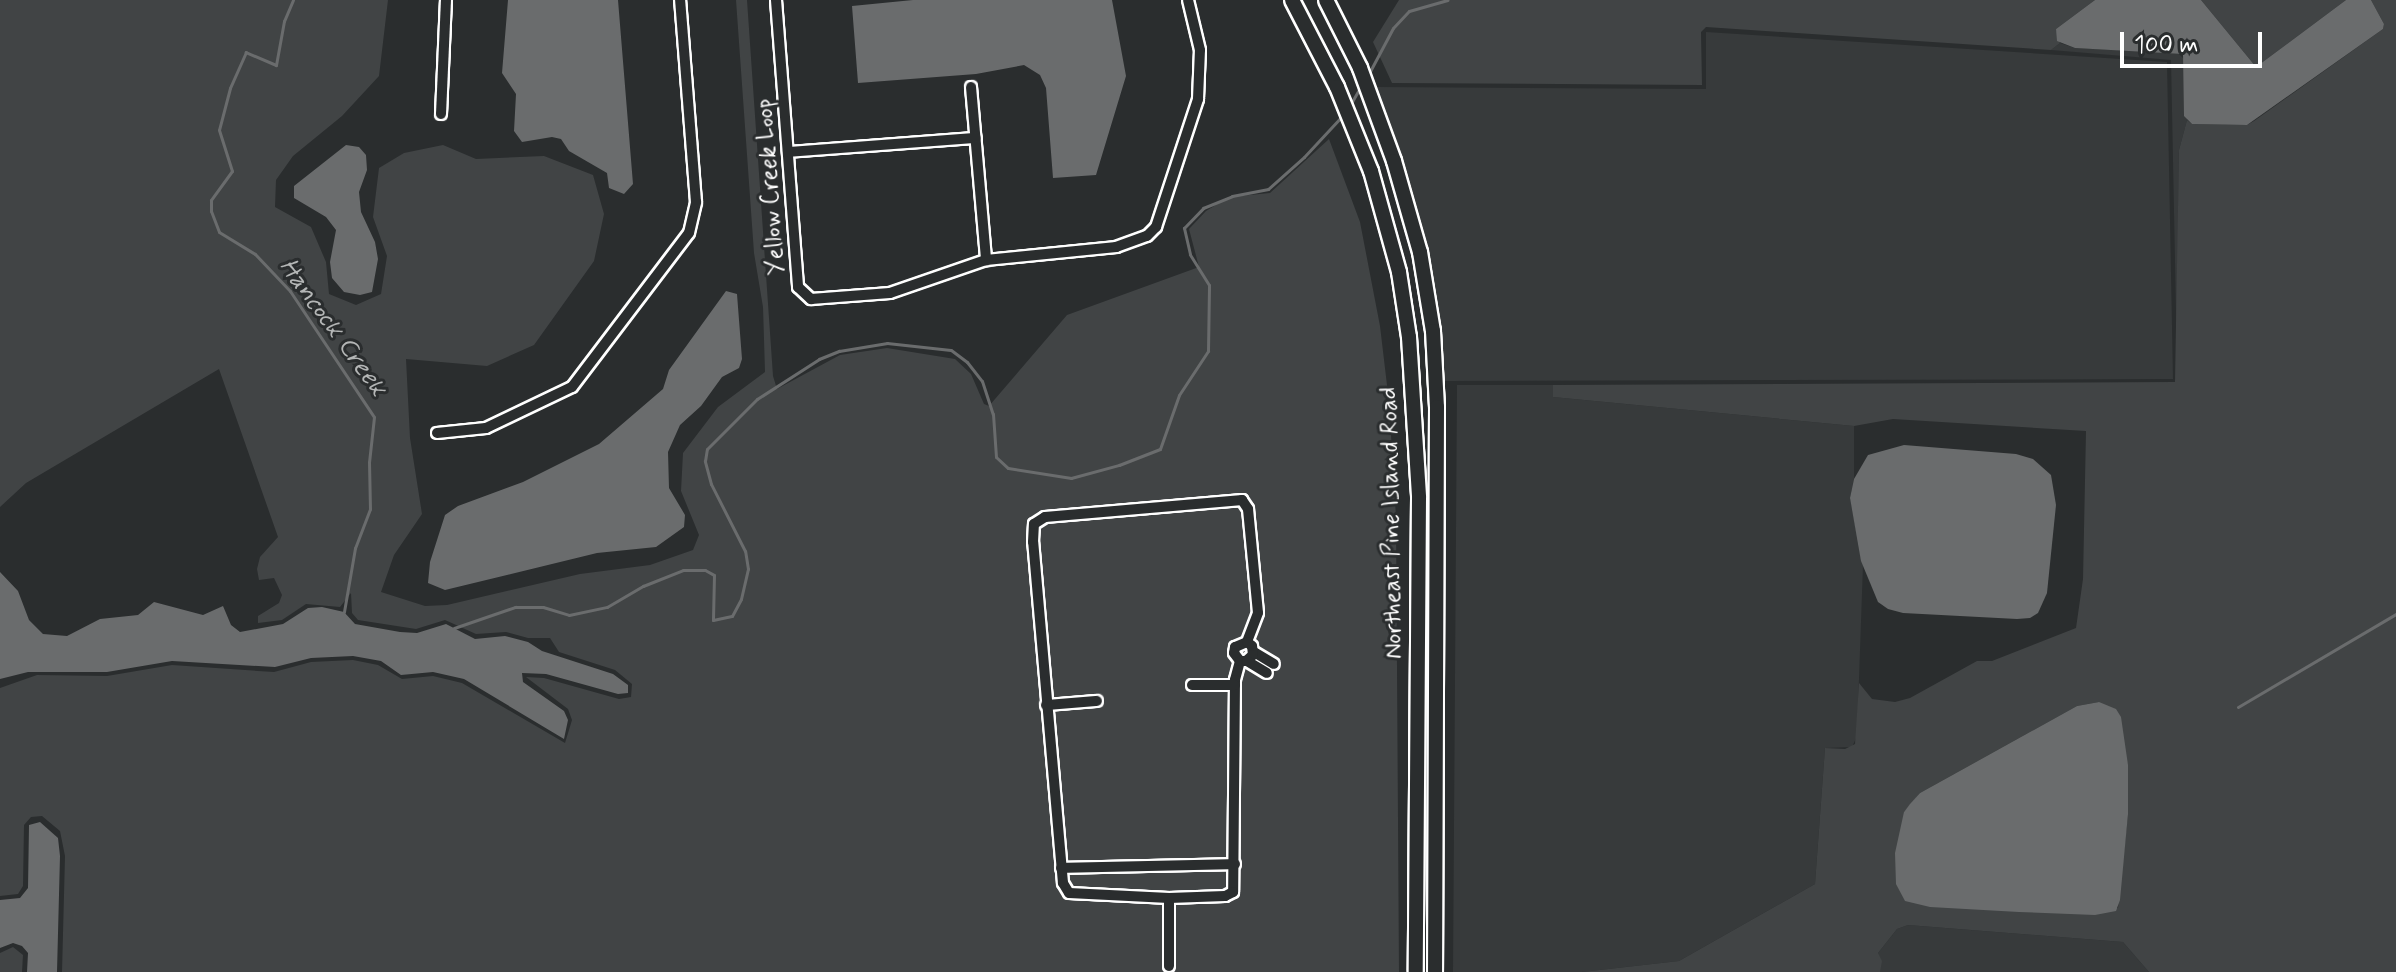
<!DOCTYPE html>
<style>
body{margin:0}
#map{position:relative;width:2396px;height:972px;overflow:hidden;background:#2a2d2e;font-family:Mynerve,sans-serif}
div>[style]{position:absolute}
[style*='--x']{left:calc(var(--x)*1px);top:calc(var(--y)*1px);width:calc(var(--w)*1px);rotate:calc(var(--a)*1deg)}
.built>*{inset:0;background:#373a3b}
.green>*{inset:0;background:#414445}
.water>*{inset:0;background:#6a6c6d}
.stream>*{height:3px;margin:-1.5px;padding:0 1.5px;transform-origin:1.5px;border-radius:1.5px;background:#6a6c6d}
.roads{filter:drop-shadow(2px 0 #fff) drop-shadow(-2px 0 #fff) drop-shadow(0 2px #fff) drop-shadow(0 -2px #fff)}
.minor>*{height:10px;margin:-5px;padding:0 5px;transform-origin:5px;border-radius:5px;background:#2a2d2e}
.major>*{height:14px;margin:-7px;padding:0 7px;transform-origin:7px;border-radius:7px;background:#2a2d2e}
span{translate:-50% -50%;white-space:nowrap;text-align:center;line-height:1.15;-webkit-text-stroke:6px #2a2d2e;paint-order:stroke}
.street-label{font-size:24px;color:#fff}
.water-label{font-size:26px;color:#b4b6b6;font-style:italic}
.scale{position:absolute;left:2120px;top:32px;width:142px;height:36px;box-sizing:border-box;border:4px solid #fff;border-top:0;padding-left:10px;font-size:24px;line-height:28px;white-space:nowrap;color:#fff;-webkit-text-stroke:6px #2a2d2e;paint-order:stroke}
</style>
<div id="map">
<div class="built">
<div style="clip-path:polygon(1706px 32px,2167px 62px,2173px 379px,1445px 381px,1433px 284px,1397px 143px,1376px 87px,1706px 89px)"></div>
<div style="clip-path:polygon(2060px 43px,2075px 48px,2178px 53px,2185px 60px,2187px 120px,2179px 150px,2177px 362px,2171px 60px,2051px 50px)"></div>
<div style="clip-path:polygon(1457px 385px,1553px 385px,1553px 397px,1854px 426px,1854px 478px,1850px 498px,1863px 565px,1857px 736px,1852px 747px,1825px 748px,1815px 884px,1679px 961px,1582px 972px,1453px 972px)"></div>
<div style="clip-path:polygon(1908px 925px,2123px 942px,2149px 972px,1880px 972px,1878px 953px,1897px 929px)"></div>
</div>
<div class="green">
<div style="clip-path:polygon(0 0,388px 0,379px 76px,342px 116px,293px 156px,276px 180px,275px 207px,311px 227px,326px 262px,329px 294px,356px 305px,381px 294px,387px 256px,373px 217px,379px 168px,404px 153px,443px 145px,476px 159px,544px 156px,593px 175px,604px 214px,594px 261px,534px 345px,487px 366px,406px 359px,410px 438px,422px 514px,394px 555px,381px 592px,425px 606px,447px 605px,580px 574px,650px 565px,693px 550px,699px 535px,681px 491px,683px 453px,718px 407px,765px 372px,763px 307px,754px 253px,736px 0,747px 0,773px 376px,777px 389px,840px 355px,887px 348px,955px 359px,971px 374px,984px 404px,989px 406px,1067px 315px,1199px 267px,1189px 229px,1206px 211px,1229px 197px,1270px 193px,1329px 139px,1360px 222px,1380px 326px,1389px 402px,1396px 517px,1399px 972px,62px 972px,65px 856px,60px 831px,42px 816px,31px 817px,24px 825px,23px 886px,18px 894px,0 896px,0 688px,37px 675px,107px 676px,172px 665px,274px 672px,311px 662px,353px 660px,378px 665px,402px 679px,433px 676px,462px 683px,565px 743px,572px 720px,568px 709px,526px 677px,544px 678px,619px 699px,631px 697px,632px 684px,615px 670px,559px 652px,550px 638px,528px 638px,506px 632px,476px 634px,445px 620px,416px 629px,358px 620px,352px 613px,351px 593px,340px 607px,306px 604px,282px 620px,258px 623px,258px 616px,279px 603px,282px 595px,274px 578px,259px 580px,257px 569px,260px 557px,278px 537px,219px 369px,26px 483px,0 507px)"></div>
<div style="clip-path:polygon(1399px 0,2095px 0,2056px 29px,2060px 43px,2051px 50px,1706px 27px,1701px 32px,1702px 85px,1392px 83px,1373px 42px)"></div>
<div style="clip-path:polygon(2201px 0,2346px 0,2256px 67px)"></div>
<div style="clip-path:polygon(evenodd,2371px 0,2396px 0,2396px 972px,2149px 972px,2123px 942px,1908px 925px,1897px 929px,1878px 953px,1882px 961px,1880px 972px,1582px 972px,1679px 961px,1815px 884px,1825px 748px,1845px 749px,1855px 744px,1859px 683px,1872px 699px,1895px 702px,1910px 698px,1977px 661px,1992px 661px,2076px 628px,2083px 579px,2086px 431px,1893px 419px,1854px 426px,1553px 397px,1553px 385px,2175px 382px,2179px 150px,2187px 120px,2192px 124px,2247px 125px,2254px 121px,2383px 29px,2384px 24px,2371px 0,2099px 702px,2128px 765px,2128px 814px,2118px 908px,1904px 812px,1920px 793px,2077px 706px,2099px 702px)"></div>
<div style="clip-path:polygon(13px 947px,23px 955px,22px 972px,0 972px,0 953px)"></div>
</div>
<div class="water">
<div style="clip-path:polygon(508px 0,618px 0,633px 184px,624px 194px,609px 188px,607px 173px,569px 151px,561px 139px,552px 137px,522px 142px,514px 131px,516px 94px,502px 73px)"></div>
<div style="clip-path:polygon(913px 0,1112px 0,1126px 76px,1096px 175px,1053px 178px,1046px 88px,1040px 75px,1024px 65px,976px 74px,858px 83px,852px 6px)"></div>
<div style="clip-path:polygon(2095px 0,2201px 0,2256px 67px,2346px 0,2371px 0,2384px 24px,2383px 29px,2247px 125px,2192px 124px,2184px 116px,2183px 54px,2075px 48px,2057px 41px,2056px 29px)"></div>
<div style="clip-path:polygon(346px 145px,359px 147px,366px 155px,367px 170px,359px 192px,361px 212px,375px 242px,378px 259px,372px 292px,360px 295px,344px 292px,332px 278px,330px 262px,336px 230px,326px 217px,294px 198px,294px 186px)"></div>
<div style="clip-path:polygon(726px 291px,737px 294px,742px 359px,739px 368px,722px 377px,701px 406px,680px 425px,668px 452px,669px 488px,685px 515px,684px 527px,656px 547px,597px 553px,445px 590px,428px 583px,430px 562px,445px 515px,458px 506px,523px 482px,599px 444px,663px 389px,669px 370px)"></div>
<div style="clip-path:polygon(1904px 445px,2016px 454px,2033px 459px,2051px 475px,2056px 505px,2047px 593px,2038px 613px,2030px 618px,2017px 619px,1903px 613px,1888px 609px,1878px 602px,1861px 561px,1850px 498px,1854px 479px,1868px 455px)"></div>
<div style="clip-path:polygon(0 572px,18px 591px,29px 620px,43px 634px,67px 636px,100px 619px,138px 615px,154px 602px,203px 615px,223px 606px,231px 625px,240px 632px,283px 624px,308px 608px,322px 607px,344px 612px,355px 624px,400px 632px,417px 633px,446px 624px,475px 639px,505px 636px,528px 642px,542px 651px,613px 674px,628px 685px,628px 693px,618px 694px,546px 674px,522px 673px,523px 682px,564px 711px,568px 720px,564px 739px,464px 679px,433px 672px,401px 675px,381px 661px,353px 656px,311px 658px,275px 667px,172px 661px,107px 672px,28px 672px,0 679px)"></div>
<div style="clip-path:polygon(2099px 702px,2116px 709px,2121px 717px,2128px 765px,2128px 814px,2120px 900px,2116px 911px,2095px 915px,2019px 912px,1930px 907px,1905px 901px,1896px 884px,1895px 853px,1904px 812px,1910px 804px,1920px 793px,2077px 706px)"></div>
<div style="clip-path:polygon(40px 822px,58px 838px,60px 856px,57px 972px,27px 972px,28px 953px,22px 946px,13px 943px,0 948px,0 900px,20px 898px,28px 888px,29px 825px)"></div>
</div>
<div class="stream">
<div style="--x:293;--y:0;--w:23;--a:113"></div>
<div style="--x:284;--y:21;--w:45;--a:100.3"></div>
<div style="--x:276;--y:65;--w:33;--a:-157"></div>
<div style="--x:246;--y:52;--w:39;--a:114"></div>
<div style="--x:230;--y:88;--w:43;--a:104.7"></div>
<div style="--x:219;--y:130;--w:43;--a:72.4"></div>
<div style="--x:232;--y:171;--w:36;--a:126"></div>
<div style="--x:211;--y:200;--w:11;--a:90"></div>
<div style="--x:211;--y:211;--w:22;--a:69"></div>
<div style="--x:219;--y:232;--w:42;--a:31.4"></div>
<div style="--x:255;--y:254;--w:51;--a:46.6"></div>
<div style="--x:290;--y:291;--w:151;--a:56.3"></div>
<div style="--x:374;--y:417;--w:45;--a:96.3"></div>
<div style="--x:369;--y:462;--w:47;--a:88.8"></div>
<div style="--x:370;--y:509;--w:42;--a:111"></div>
<div style="--x:355;--y:548;--w:65;--a:99.8"></div>
<div style="--x:1368;--y:75;--w:53;--a:-62"></div>
<div style="--x:1393;--y:28;--w:23;--a:-47"></div>
<div style="--x:1409;--y:11;--w:40;--a:-16"></div>
<div style="--x:1350;--y:105;--w:20;--a:-60"></div>
<div style="--x:454;--y:628;--w:65;--a:-19"></div>
<div style="--x:515;--y:607;--w:28;--a:0"></div>
<div style="--x:543;--y:607;--w:27;--a:17"></div>
<div style="--x:569;--y:615;--w:39;--a:-12"></div>
<div style="--x:607;--y:607;--w:42;--a:-30.3"></div>
<div style="--x:643;--y:586;--w:43;--a:-21.8"></div>
<div style="--x:683;--y:570;--w:22;--a:0"></div>
<div style="--x:705;--y:570;--w:10;--a:29"></div>
<div style="--x:714;--y:575;--w:45;--a:91.3"></div>
<div style="--x:713;--y:620;--w:19;--a:-12"></div>
<div style="--x:732;--y:616;--w:19;--a:-62"></div>
<div style="--x:741;--y:599;--w:31;--a:-77"></div>
<div style="--x:748;--y:569;--w:18;--a:-99"></div>
<div style="--x:745;--y:551;--w:75;--a:-116.9"></div>
<div style="--x:711;--y:484;--w:24;--a:-105"></div>
<div style="--x:705;--y:461;--w:12;--a:-81"></div>
<div style="--x:707;--y:449;--w:71;--a:-45"></div>
<div style="--x:757;--y:399;--w:74;--a:-32.8"></div>
<div style="--x:819;--y:359;--w:22;--a:-22"></div>
<div style="--x:839;--y:351;--w:49;--a:-9.5"></div>
<div style="--x:887;--y:343;--w:64;--a:6.2"></div>
<div style="--x:951;--y:350;--w:20;--a:37"></div>
<div style="--x:967;--y:362;--w:24;--a:52"></div>
<div style="--x:982;--y:381;--w:35;--a:72"></div>
<div style="--x:993;--y:414;--w:43;--a:86"></div>
<div style="--x:996;--y:457;--w:16;--a:43"></div>
<div style="--x:1008;--y:468;--w:64;--a:9"></div>
<div style="--x:1071;--y:478;--w:50;--a:-15.2"></div>
<div style="--x:1119;--y:465;--w:44;--a:-21.3"></div>
<div style="--x:1160;--y:449;--w:57;--a:-70.6"></div>
<div style="--x:1179;--y:395;--w:53;--a:-56.6"></div>
<div style="--x:1208;--y:351;--w:66;--a:-89.1"></div>
<div style="--x:1209;--y:285;--w:36;--a:-122"></div>
<div style="--x:1190;--y:254;--w:27;--a:-103"></div>
<div style="--x:1184;--y:228;--w:28;--a:-46"></div>
<div style="--x:1203;--y:208;--w:31;--a:-22"></div>
<div style="--x:1232;--y:196;--w:37;--a:-11"></div>
<div style="--x:1268;--y:189;--w:48;--a:-41.6"></div>
<div style="--x:1304;--y:157;--w:57;--a:-47.1"></div>
<div style="--x:2238;--y:707;--w:183;--a:-30.5"></div>
</div>
<div class="roads">
<div class="minor">
<div style="--x:776;--y:0;--w:288;--a:85.6"></div>
<div style="--x:798;--y:287;--w:18;--a:43"></div>
<div style="--x:811;--y:299;--w:79;--a:-4.3"></div>
<div style="--x:890;--y:293;--w:102;--a:-19"></div>
<div style="--x:986;--y:260;--w:131;--a:-5.7"></div>
<div style="--x:1116;--y:247;--w:33;--a:-20"></div>
<div style="--x:1147;--y:236;--w:13;--a:-45"></div>
<div style="--x:1156;--y:227;--w:135;--a:-71.8"></div>
<div style="--x:1198;--y:99;--w:49;--a:-87.7"></div>
<div style="--x:1200;--y:50;--w:51;--a:-103.5"></div>
<div style="--x:971;--y:87;--w:174;--a:85"></div>
<div style="--x:441;--y:114;--w:114;--a:-87.5"></div>
<div style="--x:788;--y:152;--w:188;--a:-4.3"></div>
<div style="--x:437;--y:433;--w:49;--a:-5.8"></div>
<div style="--x:486;--y:428;--w:95;--a:-25.5"></div>
<div style="--x:572;--y:387;--w:193;--a:-52.8"></div>
<div style="--x:689;--y:233;--w:32;--a:-77"></div>
<div style="--x:696;--y:202;--w:203;--a:-94.5"></div>
<div style="--x:1254;--y:652;--w:23;--a:31"></div>
<div style="--x:1240;--y:661;--w:20;--a:105"></div>
<div style="--x:1235;--y:680;--w:212;--a:90.5"></div>
<div style="--x:1233;--y:892;--w:9;--a:153"></div>
<div style="--x:1225;--y:896;--w:56;--a:178"></div>
<div style="--x:1169;--y:898;--w:100;--a:-177.1"></div>
<div style="--x:1069;--y:893;--w:12;--a:-121"></div>
<div style="--x:1063;--y:883;--w:342;--a:-95"></div>
<div style="--x:1033;--y:542;--w:18;--a:-87"></div>
<div style="--x:1034;--y:524;--w:13;--a:-32"></div>
<div style="--x:1045;--y:517;--w:198;--a:-4.9"></div>
<div style="--x:1242;--y:500;--w:11;--a:56"></div>
<div style="--x:1248;--y:509;--w:104;--a:84.5"></div>
<div style="--x:1258;--y:613;--w:31;--a:111"></div>
<div style="--x:1247;--y:642;--w:13;--a:157"></div>
<div style="--x:1235;--y:647;--w:6;--a:99"></div>
<div style="--x:1234;--y:653;--w:10;--a:53"></div>
<div style="--x:1240;--y:661;--w:6;--a:0"></div>
<div style="--x:1246;--y:661;--w:9;--a:-41"></div>
<div style="--x:1253;--y:655;--w:9;--a:-96"></div>
<div style="--x:1252;--y:646;--w:6;--a:-141"></div>
<div style="--x:1247;--y:661;--w:23;--a:31"></div>
<div style="--x:1192;--y:685;--w:43;--a:0"></div>
<div style="--x:1046;--y:705;--w:51;--a:-4.5"></div>
<div style="--x:1061;--y:868;--w:174;--a:-1.3"></div>
<div style="--x:1169;--y:966;--w:68;--a:-90"></div>
</div>
<div class="major">
<div style="--x:1292;--y:0;--w:98;--a:62.7"></div>
<div style="--x:1337;--y:87;--w:91;--a:68"></div>
<div style="--x:1371;--y:171;--w:105;--a:74.5"></div>
<div style="--x:1399;--y:272;--w:66;--a:81.3"></div>
<div style="--x:1409;--y:337;--w:161;--a:86.4"></div>
<div style="--x:1419;--y:498;--w:474;--a:90.4"></div>
<div style="--x:1326;--y:0;--w:76;--a:63.4"></div>
<div style="--x:1360;--y:68;--w:99;--a:69.9"></div>
<div style="--x:1394;--y:161;--w:95;--a:74.1"></div>
<div style="--x:1420;--y:252;--w:80;--a:80.7"></div>
<div style="--x:1433;--y:331;--w:76;--a:87"></div>
<div style="--x:1437;--y:407;--w:565;--a:90.2"></div>
</div>
</div>
<div class="street-label">
<span style="left:771px;top:187px;rotate:-94deg">Yellow Creek Loop</span>
<span style="left:1392px;top:523px;rotate:-91deg">Northeast Pine Island Road</span>
</div>
<div class="water-label">
<span style="left:332px;top:328px;rotate:54deg">Hancock Creek</span>
</div>
<div class="scale">100 m</div>
</div>
